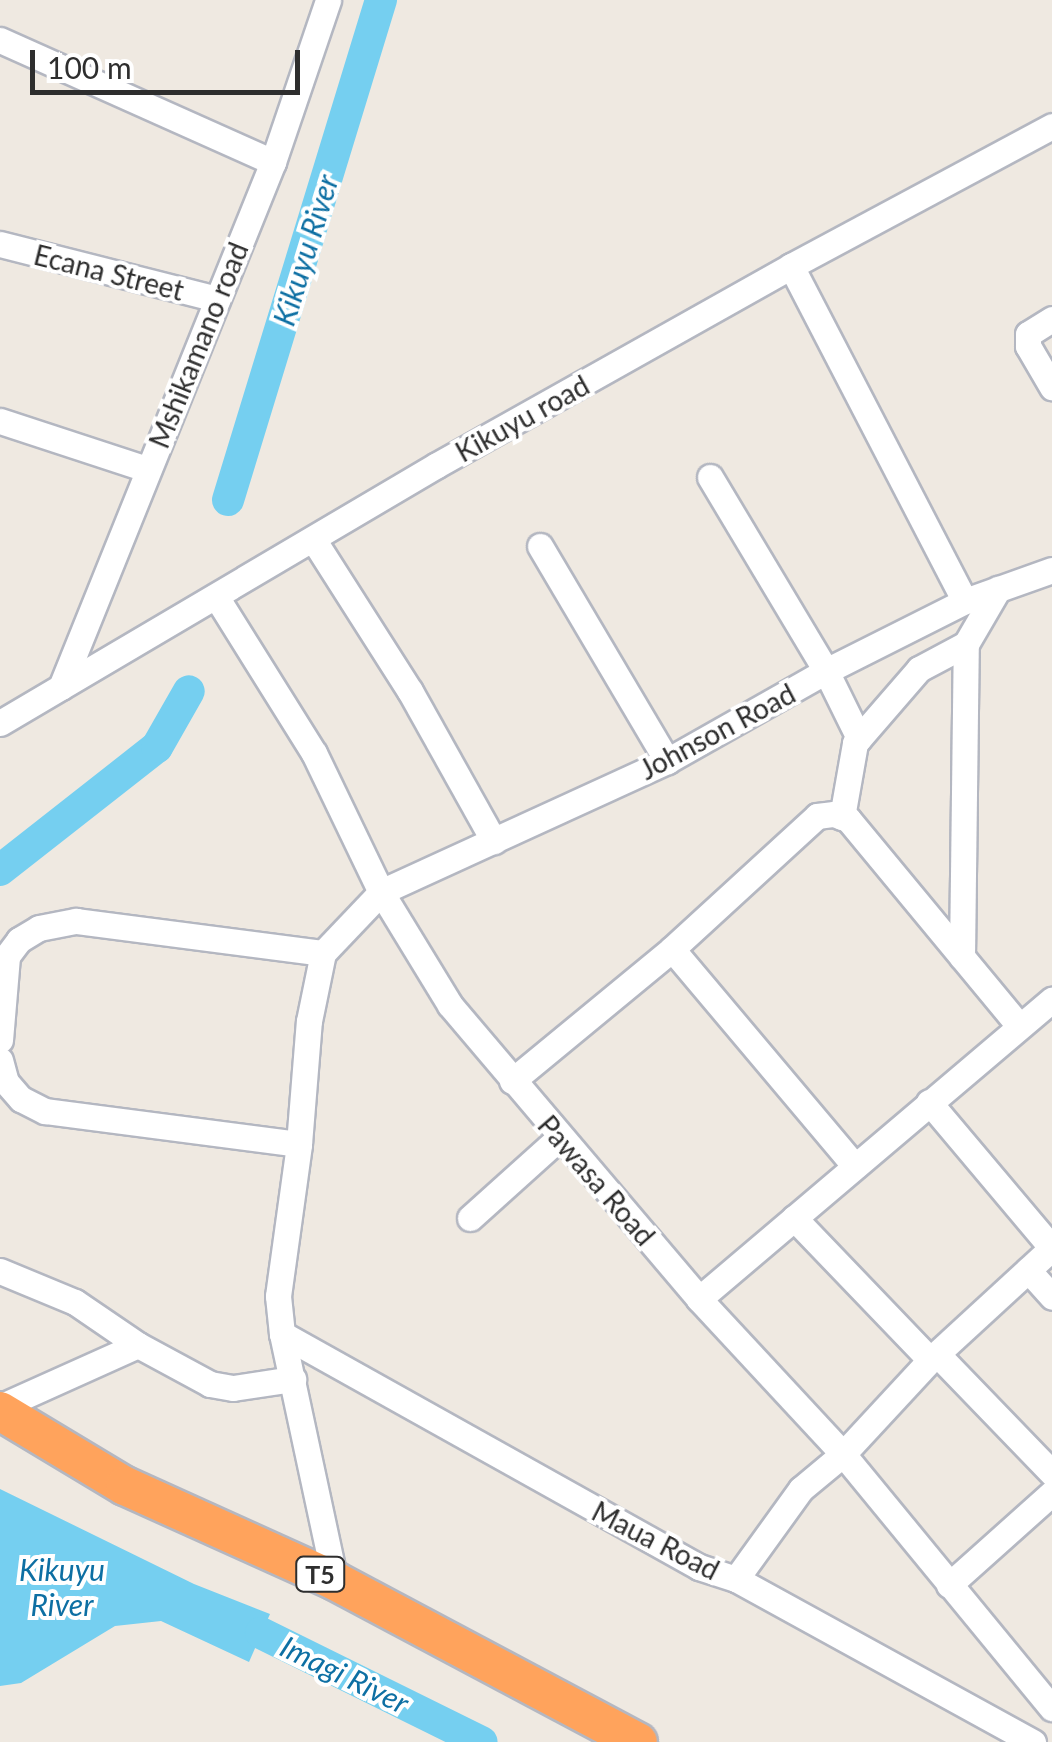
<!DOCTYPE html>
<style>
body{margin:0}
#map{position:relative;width:1052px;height:1742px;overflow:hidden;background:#efe9e1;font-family:Lato,sans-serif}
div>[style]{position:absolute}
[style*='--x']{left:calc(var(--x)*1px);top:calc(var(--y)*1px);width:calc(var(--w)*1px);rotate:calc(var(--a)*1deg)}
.water>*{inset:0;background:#75cff0}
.river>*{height:32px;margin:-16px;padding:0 16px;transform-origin:16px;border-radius:16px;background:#75cff0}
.roads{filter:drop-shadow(2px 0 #b4b7c1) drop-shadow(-2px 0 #b4b7c1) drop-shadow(0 2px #b4b7c1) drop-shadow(0 -2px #b4b7c1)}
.minor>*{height:25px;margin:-12.5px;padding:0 12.5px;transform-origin:12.5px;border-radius:12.5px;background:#fff}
.highway>*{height:38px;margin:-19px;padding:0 19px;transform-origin:19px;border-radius:19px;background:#ffa35c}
span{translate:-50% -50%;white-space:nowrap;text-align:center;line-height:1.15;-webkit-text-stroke:8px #fff;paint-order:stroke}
.shield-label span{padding:2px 8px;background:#fff;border:2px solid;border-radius:8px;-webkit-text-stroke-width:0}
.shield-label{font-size:25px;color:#2e2e2e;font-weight:700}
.street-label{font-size:28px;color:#2e2e2e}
.water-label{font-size:30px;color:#0d6fa3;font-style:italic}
.scale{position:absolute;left:30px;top:50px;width:270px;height:45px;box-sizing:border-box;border:5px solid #2e2e2e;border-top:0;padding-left:12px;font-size:30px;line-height:35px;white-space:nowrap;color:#2e2e2e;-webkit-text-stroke:8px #fff;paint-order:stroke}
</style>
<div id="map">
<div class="water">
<div style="clip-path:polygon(0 1489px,194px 1584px,270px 1614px,249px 1662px,161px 1621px,115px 1626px,21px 1683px,0 1686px)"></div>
</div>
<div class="river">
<div style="--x:228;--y:500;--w:523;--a:-72.99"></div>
<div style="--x:0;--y:870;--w:199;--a:-38.1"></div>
<div style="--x:157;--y:747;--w:64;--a:-60.3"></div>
<div style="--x:261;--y:1633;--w:246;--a:26.3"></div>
</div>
<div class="roads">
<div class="minor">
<div style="--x:0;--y:40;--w:299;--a:24.1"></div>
<div style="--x:0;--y:244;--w:224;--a:14.2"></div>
<div style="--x:791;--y:266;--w:377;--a:62.6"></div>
<div style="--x:1052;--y:319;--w:28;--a:148"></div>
<div style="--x:1028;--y:334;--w:12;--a:90"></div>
<div style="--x:1028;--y:346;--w:48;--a:59.7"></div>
<div style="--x:0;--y:421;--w:155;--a:18.1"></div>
<div style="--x:710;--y:477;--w:226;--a:59.1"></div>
<div style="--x:826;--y:671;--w:75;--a:63.8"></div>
<div style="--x:313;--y:539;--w:180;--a:57.5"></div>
<div style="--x:410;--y:691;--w:172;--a:60.8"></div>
<div style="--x:540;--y:546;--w:250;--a:59.4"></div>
<div style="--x:217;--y:598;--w:183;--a:58"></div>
<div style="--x:314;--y:753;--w:154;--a:64.3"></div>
<div style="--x:381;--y:892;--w:132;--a:58.6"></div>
<div style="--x:450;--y:1005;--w:385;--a:49.7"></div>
<div style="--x:699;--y:1299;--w:212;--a:47.1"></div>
<div style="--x:843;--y:1454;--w:329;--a:50.6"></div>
<div style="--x:61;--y:687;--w:566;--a:-68.01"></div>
<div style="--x:273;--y:162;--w:171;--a:-71.2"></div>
<div style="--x:0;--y:723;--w:507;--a:-30.56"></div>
<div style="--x:437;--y:465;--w:406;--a:-29.3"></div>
<div style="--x:791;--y:266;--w:296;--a:-28.2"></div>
<div style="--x:842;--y:817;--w:75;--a:-80"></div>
<div style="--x:855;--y:743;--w:98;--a:-49.1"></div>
<div style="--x:919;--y:669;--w:53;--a:-28"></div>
<div style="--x:966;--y:644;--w:64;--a:-59.8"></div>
<div style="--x:672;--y:949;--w:284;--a:49.9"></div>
<div style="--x:962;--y:957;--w:313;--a:-89.3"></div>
<div style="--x:0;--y:1040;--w:84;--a:-85.2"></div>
<div style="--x:7;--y:956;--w:20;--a:-53"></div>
<div style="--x:19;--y:940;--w:23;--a:-31"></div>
<div style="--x:39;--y:928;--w:38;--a:-11"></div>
<div style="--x:76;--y:921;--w:249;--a:7.4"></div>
<div style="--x:0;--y:1060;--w:23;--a:75"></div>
<div style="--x:6;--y:1082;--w:23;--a:49"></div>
<div style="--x:21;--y:1099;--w:27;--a:27"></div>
<div style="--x:45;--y:1111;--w:256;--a:7.4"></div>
<div style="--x:512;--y:1081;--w:207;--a:-39.5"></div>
<div style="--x:672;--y:949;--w:197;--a:-42.5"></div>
<div style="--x:817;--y:816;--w:17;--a:-7"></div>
<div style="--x:834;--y:814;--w:15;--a:20"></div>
<div style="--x:848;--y:819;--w:268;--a:50.4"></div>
<div style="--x:929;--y:1102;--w:191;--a:49.9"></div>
<div style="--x:470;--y:1218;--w:121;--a:-42"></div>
<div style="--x:794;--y:1218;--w:197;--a:46.2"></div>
<div style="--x:1028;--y:1270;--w:36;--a:48"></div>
<div style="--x:0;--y:1271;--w:81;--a:22.5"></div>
<div style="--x:75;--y:1302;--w:76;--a:34.3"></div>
<div style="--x:138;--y:1345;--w:82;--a:28.4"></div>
<div style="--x:210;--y:1384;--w:23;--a:10"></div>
<div style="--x:233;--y:1388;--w:61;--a:-8.5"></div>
<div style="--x:699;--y:1299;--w:463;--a:-40.3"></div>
<div style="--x:282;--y:1334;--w:478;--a:29.2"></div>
<div style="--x:699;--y:1567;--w:39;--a:18"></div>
<div style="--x:736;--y:1579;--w:339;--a:28.8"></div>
<div style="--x:938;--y:1355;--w:164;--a:46"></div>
<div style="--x:0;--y:1407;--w:151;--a:-24.2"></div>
<div style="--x:736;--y:1579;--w:111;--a:-54.2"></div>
<div style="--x:801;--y:1489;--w:55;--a:-39.8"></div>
<div style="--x:843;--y:1454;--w:128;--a:-47.2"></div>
<div style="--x:930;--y:1360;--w:166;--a:-42.6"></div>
<div style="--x:335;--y:1581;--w:253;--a:-102.1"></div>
<div style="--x:282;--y:1334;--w:38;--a:-96"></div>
<div style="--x:278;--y:1296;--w:153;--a:-82.1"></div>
<div style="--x:299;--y:1144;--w:123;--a:-85.4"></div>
<div style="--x:309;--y:1021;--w:69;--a:-78.4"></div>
<div style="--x:323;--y:953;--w:84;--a:-46.4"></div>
<div style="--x:381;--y:892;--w:315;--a:-24.6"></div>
<div style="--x:667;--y:761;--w:183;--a:-29.5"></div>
<div style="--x:826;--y:671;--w:156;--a:-26.7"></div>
<div style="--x:965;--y:601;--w:92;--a:-19.6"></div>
<div style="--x:949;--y:1585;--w:138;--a:-41.8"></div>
</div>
<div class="highway">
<div style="--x:0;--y:1411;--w:146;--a:31"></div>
<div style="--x:125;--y:1486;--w:230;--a:24.3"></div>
<div style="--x:335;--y:1581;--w:343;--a:28"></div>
</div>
</div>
<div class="shield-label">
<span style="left:320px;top:1574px">T5</span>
</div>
<div class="street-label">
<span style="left:109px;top:272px;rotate:14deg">Ecana Street</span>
<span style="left:198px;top:345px;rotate:-68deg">Mshikamano road</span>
<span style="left:522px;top:418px;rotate:-29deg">Kikuyu road</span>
<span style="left:717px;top:731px;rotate:-28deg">Johnson Road</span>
<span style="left:597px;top:1180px;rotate:49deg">Pawasa Road</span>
<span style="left:656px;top:1540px;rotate:27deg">Maua Road</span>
</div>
<div class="water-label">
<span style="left:305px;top:250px;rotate:-73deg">Kikuyu River</span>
<span style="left:62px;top:1586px">Kikuyu<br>River</span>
<span style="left:345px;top:1674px;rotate:26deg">Imagi River</span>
</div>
<div class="scale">100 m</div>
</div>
